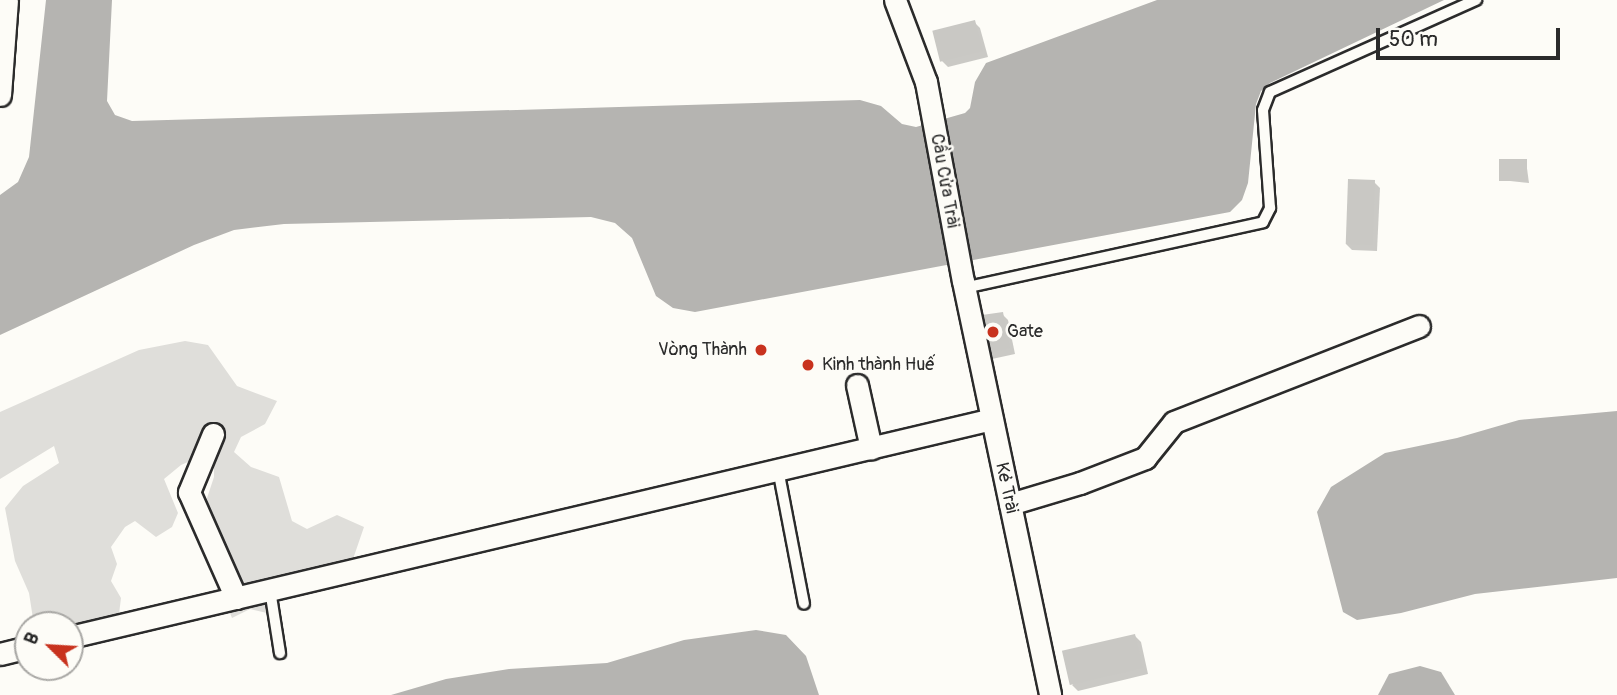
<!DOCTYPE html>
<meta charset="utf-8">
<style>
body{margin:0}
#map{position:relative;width:1617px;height:695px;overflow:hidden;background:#fdfcf7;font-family:Pangolin,sans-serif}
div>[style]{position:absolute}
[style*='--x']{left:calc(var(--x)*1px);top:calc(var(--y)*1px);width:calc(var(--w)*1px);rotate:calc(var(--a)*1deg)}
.green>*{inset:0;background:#dfdeda}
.water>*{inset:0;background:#b5b4b1}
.shadow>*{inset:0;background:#0003}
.building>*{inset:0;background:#c9c8c4;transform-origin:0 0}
.roads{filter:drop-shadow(2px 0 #2b2b2b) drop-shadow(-2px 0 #2b2b2b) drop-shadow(0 2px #2b2b2b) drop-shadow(0 -2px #2b2b2b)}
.service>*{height:10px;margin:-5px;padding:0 5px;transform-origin:5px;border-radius:5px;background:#fdfcf7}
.minor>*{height:21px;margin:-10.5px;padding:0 10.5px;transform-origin:10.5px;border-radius:10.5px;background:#fdfcf7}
.dots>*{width:19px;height:19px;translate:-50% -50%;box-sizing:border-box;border:4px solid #fdfcf7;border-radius:50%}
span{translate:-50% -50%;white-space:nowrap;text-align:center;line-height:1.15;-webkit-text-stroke:5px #fdfcf7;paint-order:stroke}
.street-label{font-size:18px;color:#2b2b2b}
.poi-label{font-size:18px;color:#2b2b2b}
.left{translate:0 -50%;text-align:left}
.right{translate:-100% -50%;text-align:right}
.north{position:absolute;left:14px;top:611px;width:70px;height:70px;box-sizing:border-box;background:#fdfcf7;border:2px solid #a9a8a5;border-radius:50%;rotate:294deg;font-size:19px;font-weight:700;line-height:28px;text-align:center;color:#2b2b2b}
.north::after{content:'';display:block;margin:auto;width:24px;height:32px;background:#c8321e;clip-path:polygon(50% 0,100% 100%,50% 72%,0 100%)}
.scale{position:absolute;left:1376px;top:28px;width:184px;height:32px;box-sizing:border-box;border:4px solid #2b2b2b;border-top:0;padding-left:9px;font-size:21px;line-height:24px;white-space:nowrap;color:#2b2b2b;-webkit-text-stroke:5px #fdfcf7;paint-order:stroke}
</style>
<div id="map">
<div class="green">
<div style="clip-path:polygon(185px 341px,208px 345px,237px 386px,277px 401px,265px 424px,241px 437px,234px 452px,251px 467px,279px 477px,292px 521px,307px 529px,337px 515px,364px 527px,353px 559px,338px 581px,320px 573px,309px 593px,285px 587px,267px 613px,250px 609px,232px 618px,220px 589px,207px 498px,214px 477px,214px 458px,199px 457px,181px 465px,164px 479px,178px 513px,172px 527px,156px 537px,135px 521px,125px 527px,111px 547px,117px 564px,111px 581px,121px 598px,118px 622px,109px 641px,70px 644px,70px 625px,34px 625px,29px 593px,15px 561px,5px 508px,23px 486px,59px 463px,54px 446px,0 479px,0 412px,139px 350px)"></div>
</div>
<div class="water">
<div style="clip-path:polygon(46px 0,112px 0,107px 101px,115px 115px,132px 121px,860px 100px,881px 106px,902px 124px,916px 127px,965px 113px,970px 108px,975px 82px,986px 63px,1157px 0,1444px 0,1270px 83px,1261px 91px,1256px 104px,1248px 183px,1242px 200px,1230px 212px,695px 312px,673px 308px,656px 296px,632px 238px,615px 223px,591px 217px,284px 224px,234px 230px,194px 245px,0 335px,0 195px,18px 182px,29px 157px)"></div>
<div style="clip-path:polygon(1617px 411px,1617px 578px,1475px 594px,1401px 613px,1357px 620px,1343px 612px,1317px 512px,1331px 487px,1385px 453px,1457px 438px,1519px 420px)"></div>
<div style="clip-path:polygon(756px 630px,786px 635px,806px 656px,819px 695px,391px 695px,446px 679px,509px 669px,607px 663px,684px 640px)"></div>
<div style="clip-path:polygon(1420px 666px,1441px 672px,1455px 695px,1378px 695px,1389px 674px)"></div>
</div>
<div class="shadow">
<div style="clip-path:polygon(974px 22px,980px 28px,988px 57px,948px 67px,942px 61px)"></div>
<div style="clip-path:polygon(1526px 161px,1529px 183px,1501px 180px)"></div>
<div style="clip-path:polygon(1374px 182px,1380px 188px,1377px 251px,1352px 250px,1346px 244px)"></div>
<div style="clip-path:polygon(1002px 314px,1008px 320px,1015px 354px,992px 359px,986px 353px)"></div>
<div style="clip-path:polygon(1135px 636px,1141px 642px,1148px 674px,1078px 691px,1072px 685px)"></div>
</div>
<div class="building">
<div style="left:975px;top:20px;width:32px;height:44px;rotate:76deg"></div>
<div style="left:1499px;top:159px;width:28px;height:22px"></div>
<div style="left:1348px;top:179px;width:27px;height:65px;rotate:2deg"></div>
<div style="clip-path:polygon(1003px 312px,1010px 348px,985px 354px,975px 316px)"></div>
<div style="left:1135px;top:634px;width:35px;height:75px;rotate:77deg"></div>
</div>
<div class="roads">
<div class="service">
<div style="--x:964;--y:288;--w:306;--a:-12.4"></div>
<div style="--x:1263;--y:222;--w:16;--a:-63"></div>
<div style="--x:1270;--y:208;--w:98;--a:-94.1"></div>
<div style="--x:1263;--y:110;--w:19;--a:-69"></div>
<div style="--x:1270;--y:92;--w:226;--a:-24.1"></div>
<div style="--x:778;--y:469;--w:137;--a:79.1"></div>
<div style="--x:270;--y:590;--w:64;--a:81"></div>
</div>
<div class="minor">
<div style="--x:895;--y:0;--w:88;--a:69.3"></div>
<div style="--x:926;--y:82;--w:202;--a:79.5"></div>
<div style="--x:963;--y:281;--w:423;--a:78.1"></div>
<div style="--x:0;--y:95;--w:95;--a:-85.8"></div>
<div style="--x:857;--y:385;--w:65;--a:77.5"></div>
<div style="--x:213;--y:434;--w:63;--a:112.5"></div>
<div style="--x:189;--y:492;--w:116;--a:66.1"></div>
<div style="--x:1010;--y:504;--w:73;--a:-16.7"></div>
<div style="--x:1080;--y:483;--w:70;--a:-21"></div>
<div style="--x:1145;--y:458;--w:46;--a:-51.1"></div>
<div style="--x:1174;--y:422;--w:263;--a:-21.4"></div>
<div style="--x:70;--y:637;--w:947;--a:-13.3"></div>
<div style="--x:0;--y:654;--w:29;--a:-14"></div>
</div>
</div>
<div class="dots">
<div style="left:993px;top:332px;background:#c8321e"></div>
<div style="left:761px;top:350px;background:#c8321e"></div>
<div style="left:808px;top:365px;background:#c8321e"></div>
</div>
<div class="street-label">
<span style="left:944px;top:181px;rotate:80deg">Cầu Cửa Trài</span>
<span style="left:1006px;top:488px;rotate:78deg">Kẻ Trài</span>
</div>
<div class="poi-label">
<span class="left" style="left:1007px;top:332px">Gate</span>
<span class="right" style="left:747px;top:350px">Vòng Thành</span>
<span class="left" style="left:822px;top:365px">Kinh thành Huế</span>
</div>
<div class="north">B</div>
<div class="scale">50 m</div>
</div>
